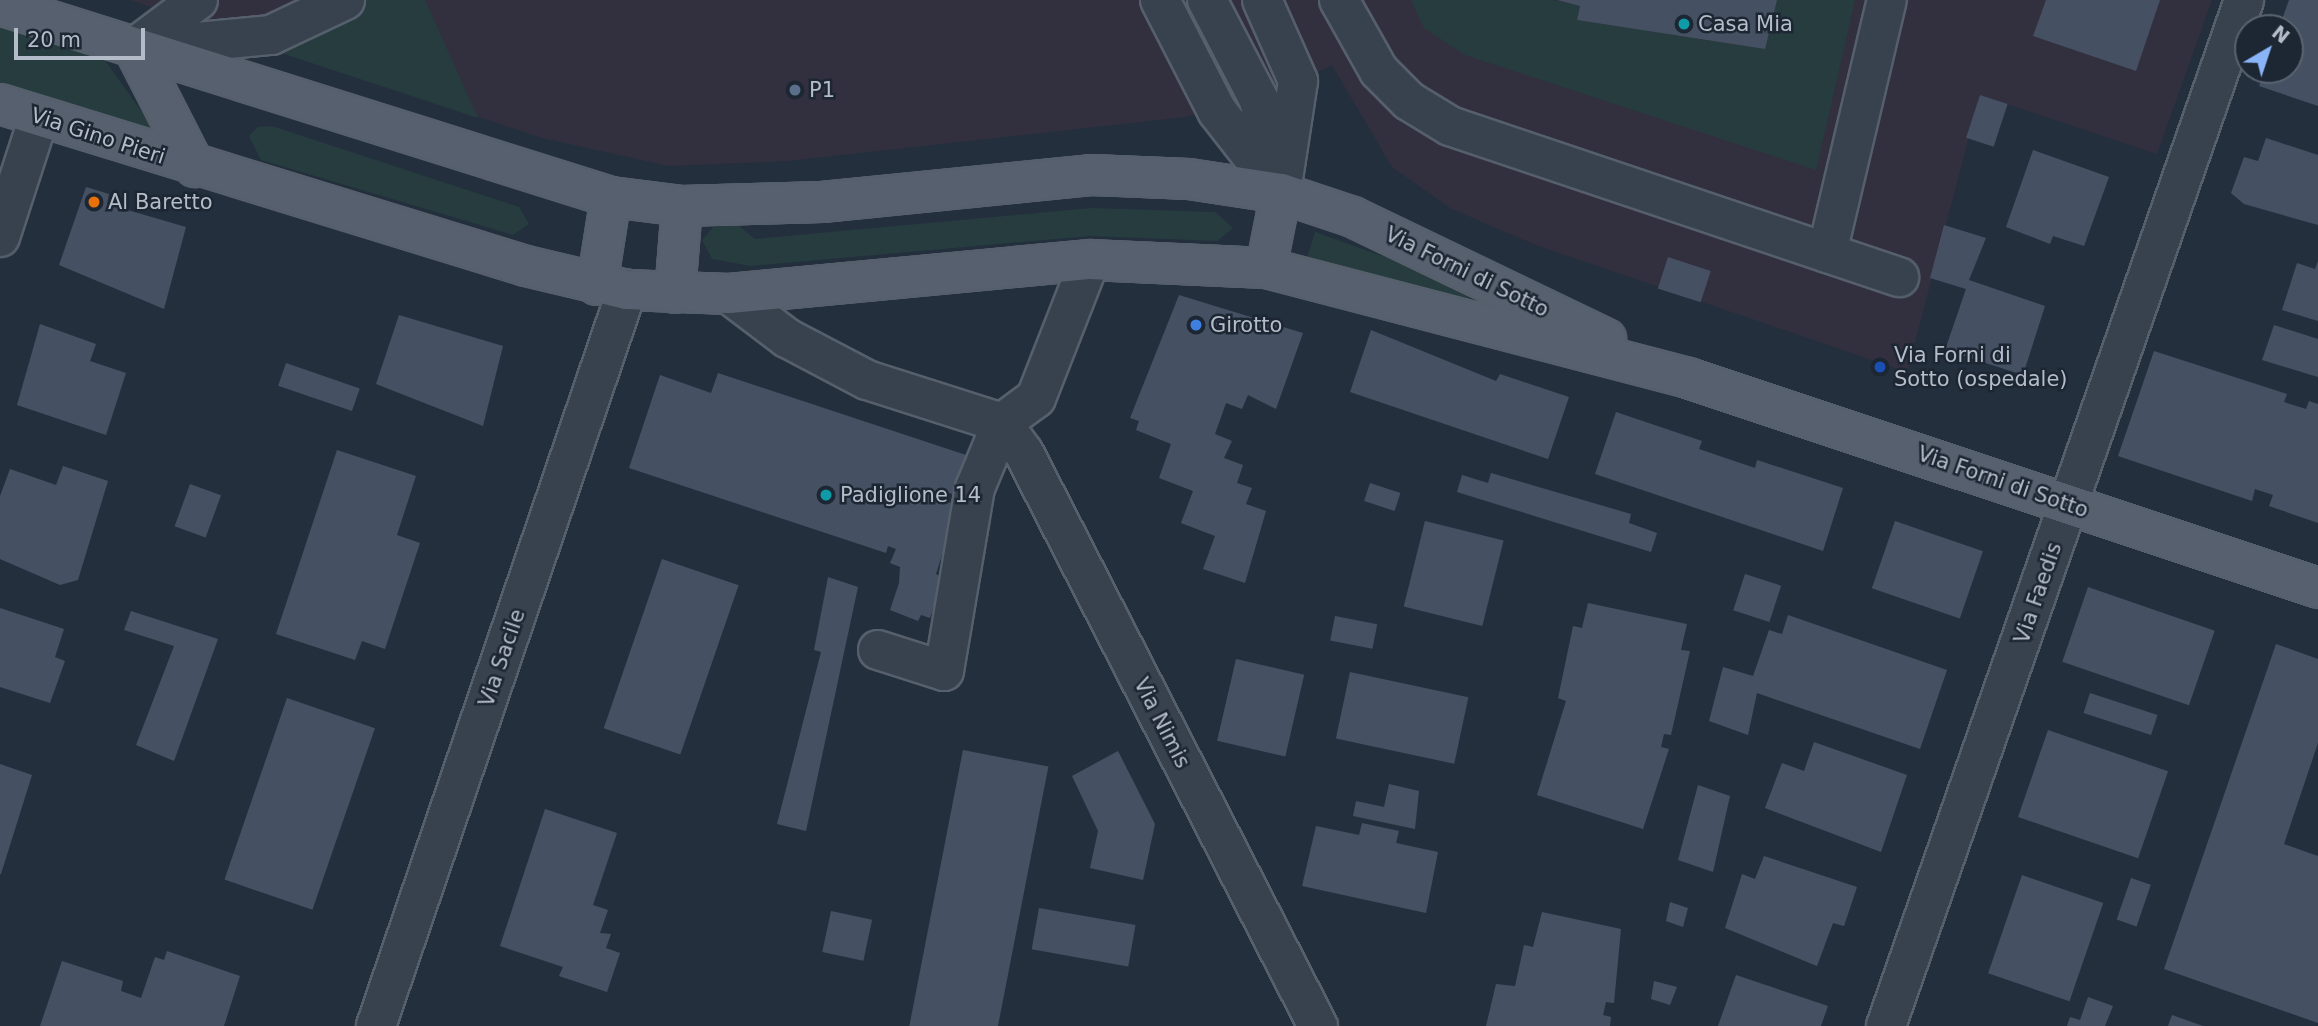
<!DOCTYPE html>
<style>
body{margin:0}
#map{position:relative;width:2318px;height:1026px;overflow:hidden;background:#242f3e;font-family:"DejaVu Sans",sans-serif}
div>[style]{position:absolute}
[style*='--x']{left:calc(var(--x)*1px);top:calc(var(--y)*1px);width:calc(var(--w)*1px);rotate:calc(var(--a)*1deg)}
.medical>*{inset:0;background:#32303f}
.green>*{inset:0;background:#263c3f}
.building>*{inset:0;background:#455162;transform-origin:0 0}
.roads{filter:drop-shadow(2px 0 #565f6c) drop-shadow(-2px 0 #565f6c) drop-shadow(0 2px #565f6c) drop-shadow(0 -2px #565f6c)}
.minor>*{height:38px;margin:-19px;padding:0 19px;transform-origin:19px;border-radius:19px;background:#38414e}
.major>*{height:38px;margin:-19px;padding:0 19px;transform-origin:19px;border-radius:19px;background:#56606e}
.dots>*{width:19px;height:19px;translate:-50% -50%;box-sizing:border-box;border:4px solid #1d2633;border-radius:50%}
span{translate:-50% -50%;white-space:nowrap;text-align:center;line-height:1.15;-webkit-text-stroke:5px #1d2633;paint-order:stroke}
.poi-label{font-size:21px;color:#b4bcc9}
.left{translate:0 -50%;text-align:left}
.street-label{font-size:21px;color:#b4bcc9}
.north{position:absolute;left:2234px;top:14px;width:70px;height:70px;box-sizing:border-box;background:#1d2633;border:2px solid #59626f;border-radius:50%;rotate:39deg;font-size:19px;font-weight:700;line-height:28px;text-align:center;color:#b4bcc9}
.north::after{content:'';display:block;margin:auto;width:24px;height:32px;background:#8ab4f8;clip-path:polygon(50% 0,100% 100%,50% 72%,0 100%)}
.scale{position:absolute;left:14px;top:28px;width:131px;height:32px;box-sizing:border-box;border:4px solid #b4bcc9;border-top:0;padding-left:9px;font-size:21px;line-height:24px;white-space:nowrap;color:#b4bcc9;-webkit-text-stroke:5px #1d2633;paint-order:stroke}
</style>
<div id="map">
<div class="medical">
<div style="clip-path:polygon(130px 0,2212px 0,2157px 154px,1980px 95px,1907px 372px,1536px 245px,1452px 209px,1392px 167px,1332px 65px,1259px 100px,1185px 117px,787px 161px,669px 166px,542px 138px)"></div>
</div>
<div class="green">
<div style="clip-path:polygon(366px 0,425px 0,478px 118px,263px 47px)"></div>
<div style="clip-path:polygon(1411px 0,1553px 0,1580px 6px,1577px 20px,1764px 49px,1777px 0,1855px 0,1816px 170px,1465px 55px,1424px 28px)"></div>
<div style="clip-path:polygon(0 27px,104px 59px,159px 136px,0 83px)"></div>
<div style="clip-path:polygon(272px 126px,519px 207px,529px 224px,513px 235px,261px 160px,249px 136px,258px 127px)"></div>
<div style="clip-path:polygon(1091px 208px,1215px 212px,1233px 228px,1217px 241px,1090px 236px,751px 266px,712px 259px,702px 240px,717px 223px,734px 222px,755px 239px)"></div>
<div style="clip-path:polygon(1315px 232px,1424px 271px,1507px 320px,1306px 260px)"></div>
</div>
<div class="building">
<div style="clip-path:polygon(1557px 0,1777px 0,1765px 49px,1577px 20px,1580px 6px)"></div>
<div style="clip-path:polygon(2046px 0,2160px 0,2136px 71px,2033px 36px)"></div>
<div style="clip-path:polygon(2289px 0,2318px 0,2318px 106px,2259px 86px,2265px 70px,2290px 70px,2290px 28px,2279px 28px)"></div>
<div style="left:1980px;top:95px;width:29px;height:45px;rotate:18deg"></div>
<div style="clip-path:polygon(2266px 138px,2318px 155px,2318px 225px,2244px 204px,2231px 193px,2244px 157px,2258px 161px)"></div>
<div style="clip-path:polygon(2033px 150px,2109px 177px,2084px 246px,2053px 236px,2050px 244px,2006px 227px)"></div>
<div style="clip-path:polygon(86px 187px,109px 194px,107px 204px,186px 227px,164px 309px,59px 265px)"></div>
<div style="clip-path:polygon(1944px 225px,1986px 238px,1969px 280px,2045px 306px,2023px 375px,1945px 350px,1966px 289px,1930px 278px)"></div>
<div style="left:1668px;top:257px;width:45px;height:33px;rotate:18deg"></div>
<div style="clip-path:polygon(2318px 261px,2318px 321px,2282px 310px,2297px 263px,2315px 269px)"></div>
<div style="clip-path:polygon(1179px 295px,1303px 333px,1276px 409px,1248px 395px,1242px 409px,1226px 403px,1215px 434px,1232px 441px,1224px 458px,1243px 465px,1237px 483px,1252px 488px,1246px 504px,1266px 511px,1245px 583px,1203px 569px,1215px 536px,1181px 523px,1193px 491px,1159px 478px,1171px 444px,1136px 430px,1139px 421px,1130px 418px)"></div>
<div style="clip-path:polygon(399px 315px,503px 346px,483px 426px,376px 384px)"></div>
<div style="clip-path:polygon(40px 324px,96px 344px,90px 361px,126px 373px,106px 435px,17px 405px)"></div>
<div style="clip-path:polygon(2274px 325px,2318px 339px,2318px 377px,2262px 360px)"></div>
<div style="clip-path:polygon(1371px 330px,1496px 381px,1500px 374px,1569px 397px,1548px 459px,1350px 392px)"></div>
<div style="clip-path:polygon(2154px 351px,2287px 394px,2284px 402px,2306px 409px,2309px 401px,2318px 404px,2318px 523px,2269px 506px,2273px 495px,2255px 489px,2252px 501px,2118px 456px)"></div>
<div style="left:286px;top:363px;width:78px;height:24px;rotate:19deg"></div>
<div style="clip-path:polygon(718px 373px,966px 455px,954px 495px,943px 490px,939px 499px,958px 505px,936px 574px,944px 578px,930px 618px,921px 615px,918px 621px,890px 610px,899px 583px,900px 567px,890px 563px,896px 549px,888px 546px,886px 553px,629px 468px,660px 375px,711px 393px)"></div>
<div style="clip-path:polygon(1616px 412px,1702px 441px,1699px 449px,1755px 468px,1757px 460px,1843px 488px,1823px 551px,1595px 474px)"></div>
<div style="clip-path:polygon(337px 450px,416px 476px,397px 535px,420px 543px,385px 649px,362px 641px,355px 660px,276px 634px)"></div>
<div style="clip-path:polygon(63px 466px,108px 481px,78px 580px,60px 585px,0 559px,0 496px,10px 469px,56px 485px)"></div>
<div style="clip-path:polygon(1491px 473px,1631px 514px,1629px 523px,1657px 533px,1651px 552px,1457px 492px,1462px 475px,1488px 483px)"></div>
<div style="left:1370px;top:483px;width:32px;height:19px;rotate:18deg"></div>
<div style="left:190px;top:484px;width:33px;height:45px;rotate:20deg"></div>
<div style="left:1425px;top:521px;width:81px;height:88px;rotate:14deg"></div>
<div style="left:1895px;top:521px;width:93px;height:71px;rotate:19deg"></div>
<div style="left:662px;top:559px;width:81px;height:179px;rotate:19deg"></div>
<div style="left:1745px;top:574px;width:38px;height:38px;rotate:18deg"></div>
<div style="clip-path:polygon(828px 577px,858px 587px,806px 831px,777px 824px,821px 652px,814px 650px)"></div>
<div style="left:2088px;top:587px;width:134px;height:79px;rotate:19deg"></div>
<div style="clip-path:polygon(1588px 603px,1687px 624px,1681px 650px,1690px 651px,1671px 735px,1664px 734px,1661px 747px,1669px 749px,1643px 829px,1537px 795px,1566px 701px,1558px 698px,1573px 626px,1582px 628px)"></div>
<div style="clip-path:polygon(0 608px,64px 629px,55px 657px,65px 661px,50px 703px,0 687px)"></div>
<div style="clip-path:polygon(131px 611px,218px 639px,174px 761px,136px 745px,174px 646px,124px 630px)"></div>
<div style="clip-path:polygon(1788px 615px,1947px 670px,1920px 749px,1757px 693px,1748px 735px,1709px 721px,1723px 667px,1753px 676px,1769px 630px,1782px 634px)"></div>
<div style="left:1335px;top:616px;width:43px;height:25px;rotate:11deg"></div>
<div style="clip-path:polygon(2276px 644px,2318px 659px,2318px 743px,2284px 844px,2318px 856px,2318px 1023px,2164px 969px)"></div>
<div style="left:1236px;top:659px;width:70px;height:84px;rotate:13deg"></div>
<div style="left:1350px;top:672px;width:121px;height:68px;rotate:12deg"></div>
<div style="left:2090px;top:693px;width:71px;height:21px;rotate:18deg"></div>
<div style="left:287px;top:698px;width:93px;height:192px;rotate:19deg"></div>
<div style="left:2048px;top:730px;width:127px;height:92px;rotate:19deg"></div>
<div style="clip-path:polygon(1814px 742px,1907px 775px,1881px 852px,1765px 808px,1782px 763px,1804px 771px)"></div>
<div style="left:963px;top:750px;width:87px;height:282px;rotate:11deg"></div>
<div style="clip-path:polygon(1118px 751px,1155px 824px,1143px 880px,1090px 868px,1098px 831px,1072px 776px)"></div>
<div style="clip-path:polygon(0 764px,32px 775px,1px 874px,0 874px)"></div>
<div style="clip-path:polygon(1389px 784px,1419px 791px,1415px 829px,1353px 816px,1356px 801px,1384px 807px)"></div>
<div style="clip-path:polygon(1698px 785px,1730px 796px,1713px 872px,1678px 860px)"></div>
<div style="clip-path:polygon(545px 809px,617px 833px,593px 905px,608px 910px,600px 933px,611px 934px,606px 948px,620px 953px,607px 992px,559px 976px,563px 967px,500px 946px)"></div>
<div style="clip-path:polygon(1362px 823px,1399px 831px,1396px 843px,1438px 852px,1426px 913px,1302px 886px,1316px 826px,1359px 835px)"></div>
<div style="clip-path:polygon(1764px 856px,1857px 887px,1844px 926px,1833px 923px,1817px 966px,1725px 928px,1742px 874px,1755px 879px)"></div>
<div style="left:2022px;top:875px;width:86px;height:104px;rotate:19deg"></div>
<div style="left:2131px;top:878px;width:21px;height:44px;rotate:19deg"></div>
<div style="clip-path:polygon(1670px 902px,1688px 908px,1683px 927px,1666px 921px)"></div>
<div style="left:1039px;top:908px;width:98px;height:42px;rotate:10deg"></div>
<div style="left:831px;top:911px;width:42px;height:42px;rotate:12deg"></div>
<div style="clip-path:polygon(1542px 912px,1621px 929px,1614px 1003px,1606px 1002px,1603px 1015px,1611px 1017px,1610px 1026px,1486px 1026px,1496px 984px,1515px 986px,1524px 945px,1533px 947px)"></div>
<div style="clip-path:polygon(167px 951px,240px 976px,224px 1026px,40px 1026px,62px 961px,123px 981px,121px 991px,141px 998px,155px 957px,164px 960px)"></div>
<div style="clip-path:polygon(1736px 975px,1828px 1006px,1821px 1026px,1718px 1026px)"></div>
<div style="clip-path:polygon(1654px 981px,1677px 987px,1670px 1005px,1651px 999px)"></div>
<div style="clip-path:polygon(2088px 997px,2113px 1006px,2105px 1026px,2067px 1026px,2070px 1017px,2080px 1020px)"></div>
<div style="clip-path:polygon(2172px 1015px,2203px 1026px,2168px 1026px)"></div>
</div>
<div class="roads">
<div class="minor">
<div style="--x:1160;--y:0;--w:125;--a:62.8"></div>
<div style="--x:1217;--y:111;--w:104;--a:52"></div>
<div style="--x:1207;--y:0;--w:113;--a:62.5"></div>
<div style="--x:1259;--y:100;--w:81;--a:76.5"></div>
<div style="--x:1262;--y:0;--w:89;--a:66"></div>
<div style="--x:1298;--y:81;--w:93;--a:98.7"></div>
<div style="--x:1339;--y:0;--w:81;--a:60.6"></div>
<div style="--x:1379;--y:71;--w:42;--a:45"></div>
<div style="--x:1409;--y:101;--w:48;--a:31.4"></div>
<div style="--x:1450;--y:126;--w:474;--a:18.6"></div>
<div style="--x:134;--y:48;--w:80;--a:-36.9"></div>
<div style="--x:135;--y:48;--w:137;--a:-5.5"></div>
<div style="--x:271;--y:35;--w:82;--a:-25.3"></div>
<div style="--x:0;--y:237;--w:126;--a:-72"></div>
<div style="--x:1827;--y:253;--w:260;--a:-76.7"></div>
<div style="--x:729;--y:294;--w:73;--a:37.2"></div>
<div style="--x:787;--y:338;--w:90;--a:27.7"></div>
<div style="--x:867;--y:380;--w:142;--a:17.7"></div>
<div style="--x:1002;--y:423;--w:42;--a:-36.3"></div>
<div style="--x:1036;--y:398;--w:148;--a:-68.6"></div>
<div style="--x:1002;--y:423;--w:37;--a:54"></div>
<div style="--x:1024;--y:453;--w:644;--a:62.84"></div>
<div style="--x:878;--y:650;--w:69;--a:17.7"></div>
<div style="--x:944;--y:671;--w:186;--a:-80.4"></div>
<div style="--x:975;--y:488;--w:70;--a:-67.4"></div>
<div style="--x:376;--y:1026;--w:778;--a:-71.17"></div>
<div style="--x:1886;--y:1026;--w:1087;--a:-70.76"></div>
</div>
<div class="major">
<div style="--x:0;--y:5;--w:640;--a:17.44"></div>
<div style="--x:611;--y:197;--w:72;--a:7.2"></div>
<div style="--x:682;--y:206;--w:140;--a:-1.6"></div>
<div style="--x:822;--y:202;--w:270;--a:-5.7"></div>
<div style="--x:1091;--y:175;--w:98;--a:2.3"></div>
<div style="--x:1189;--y:179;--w:93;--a:8.7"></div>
<div style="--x:1281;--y:193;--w:76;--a:18.4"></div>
<div style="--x:1353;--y:217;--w:281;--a:25.7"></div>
<div style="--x:134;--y:48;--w:134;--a:62.9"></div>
<div style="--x:0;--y:104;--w:550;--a:17.12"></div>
<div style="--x:526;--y:266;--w:104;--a:13.4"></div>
<div style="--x:627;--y:290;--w:102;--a:2.2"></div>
<div style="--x:729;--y:294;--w:363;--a:-5.4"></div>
<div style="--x:1090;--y:260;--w:176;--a:2.6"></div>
<div style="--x:1266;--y:268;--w:436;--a:14.6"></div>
<div style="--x:1688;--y:378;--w:664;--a:18.43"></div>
<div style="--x:1266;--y:268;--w:76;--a:-78.7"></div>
<div style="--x:597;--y:285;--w:89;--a:-81"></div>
<div style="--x:675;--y:293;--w:87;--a:-85.4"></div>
</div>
</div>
<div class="dots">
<div style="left:1684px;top:24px;background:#0f9aa8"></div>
<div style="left:795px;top:90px;background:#5c6f8a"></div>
<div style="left:94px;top:202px;background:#e8710a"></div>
<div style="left:1196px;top:325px;background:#3f7fe0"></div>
<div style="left:1880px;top:367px;background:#1a4fb4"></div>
<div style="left:826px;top:495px;background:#0f9aa8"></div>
</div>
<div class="poi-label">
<span class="left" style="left:1698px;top:24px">Casa Mia</span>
<span class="left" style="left:809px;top:90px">P1</span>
<span class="left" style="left:108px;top:202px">Al Baretto</span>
<span class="left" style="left:1210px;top:325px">Girotto</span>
<span class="left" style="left:1894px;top:367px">Via Forni di<br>Sotto (ospedale)</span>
<span class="left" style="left:840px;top:495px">Padiglione 14</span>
</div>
<div class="street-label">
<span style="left:98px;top:136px;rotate:18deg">Via Gino Pieri</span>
<span style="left:1467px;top:272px;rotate:26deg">Via Forni di Sotto</span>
<span style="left:2003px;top:482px;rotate:19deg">Via Forni di Sotto</span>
<span style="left:2038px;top:593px;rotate:-71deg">Via Faedis</span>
<span style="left:502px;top:658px;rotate:-71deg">Via Sacile</span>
<span style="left:1162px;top:723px;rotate:63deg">Via Nimis</span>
</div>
<div class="north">N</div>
<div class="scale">20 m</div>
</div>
